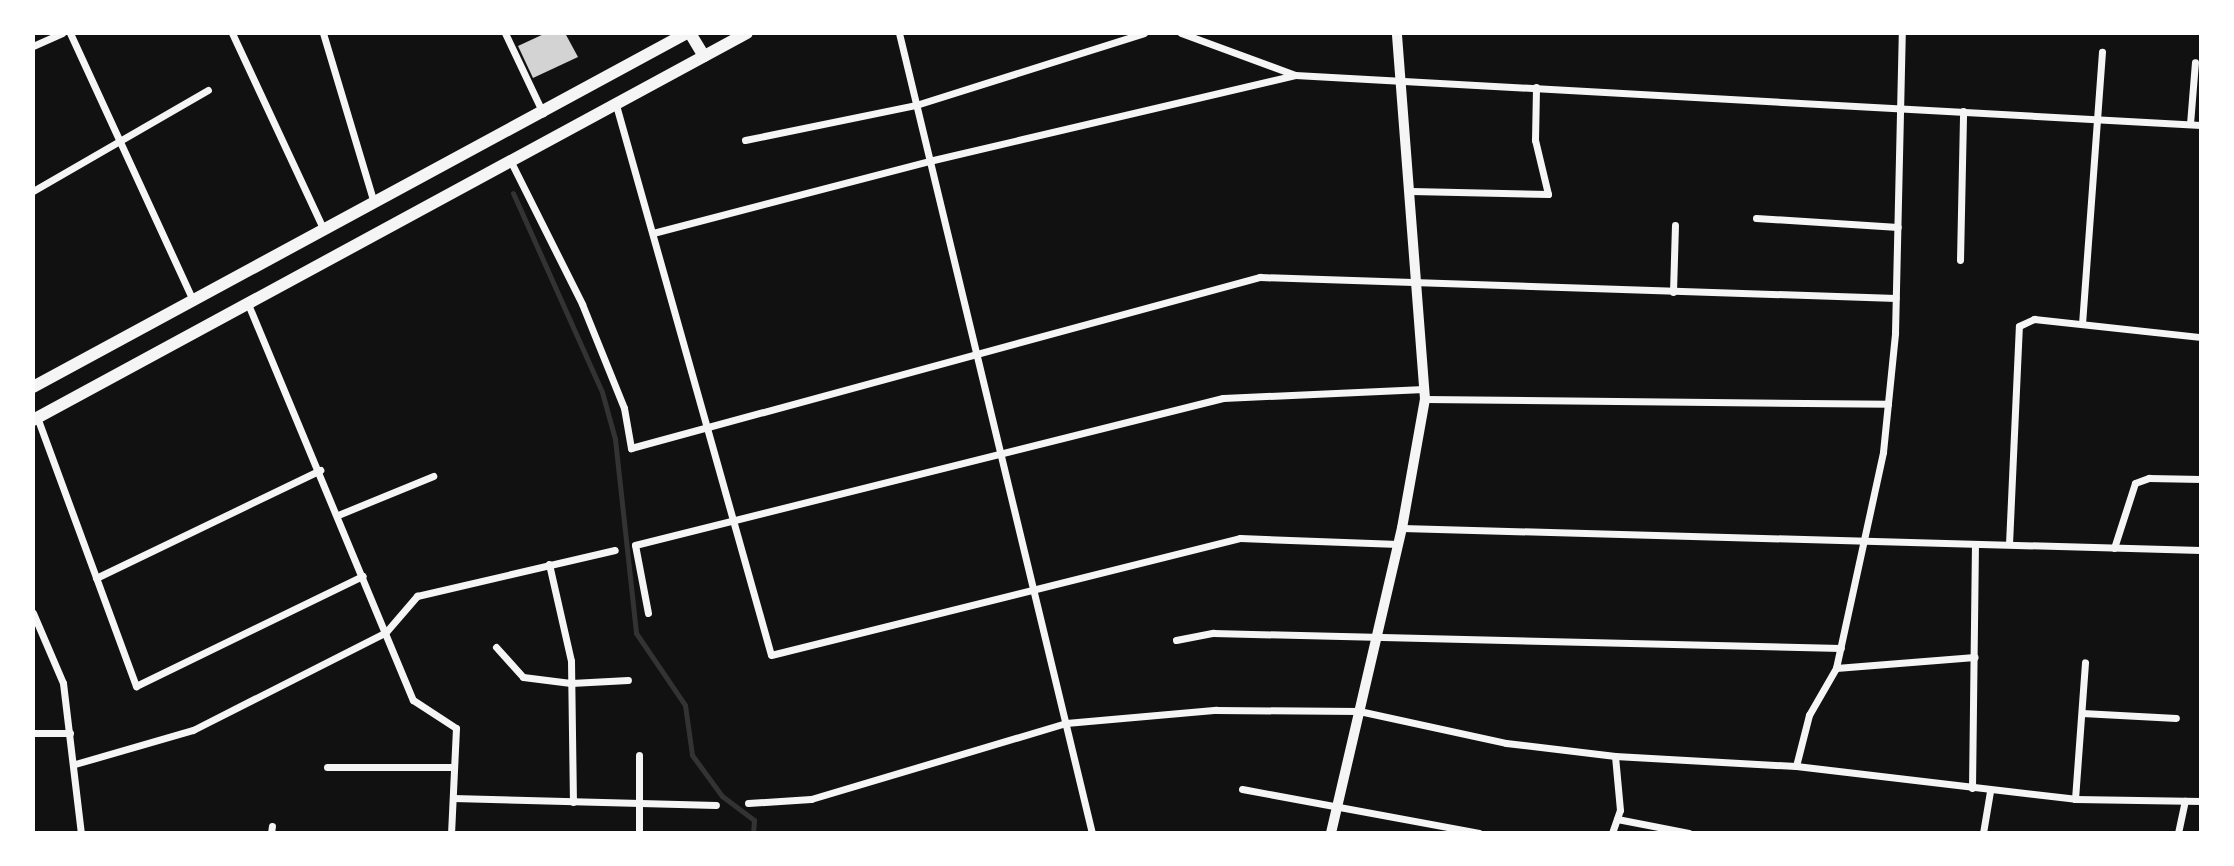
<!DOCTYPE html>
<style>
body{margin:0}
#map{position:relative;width:2234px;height:866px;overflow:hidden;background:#111;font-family:Jost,sans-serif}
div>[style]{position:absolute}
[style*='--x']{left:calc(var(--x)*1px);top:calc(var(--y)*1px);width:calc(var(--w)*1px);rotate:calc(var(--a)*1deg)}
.stream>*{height:5px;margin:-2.5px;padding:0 2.5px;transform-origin:2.5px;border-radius:2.5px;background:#333}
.building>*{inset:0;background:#d3d3d3}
.minor>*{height:7px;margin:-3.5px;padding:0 3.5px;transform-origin:3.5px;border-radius:3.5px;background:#f5f5f5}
.secondary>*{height:10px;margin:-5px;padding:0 5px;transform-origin:5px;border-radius:5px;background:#f5f5f5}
.primary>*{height:12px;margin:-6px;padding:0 6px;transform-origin:6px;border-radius:6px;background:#f5f5f5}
span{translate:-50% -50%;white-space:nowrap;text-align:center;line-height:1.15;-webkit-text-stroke:6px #fff;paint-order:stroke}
.frame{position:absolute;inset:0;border:35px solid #fff;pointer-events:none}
</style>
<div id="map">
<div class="stream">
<div style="--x:513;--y:193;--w:218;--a:65.9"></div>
<div style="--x:602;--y:392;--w:49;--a:74.5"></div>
<div style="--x:615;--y:439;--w:195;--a:83.8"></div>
<div style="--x:636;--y:633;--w:87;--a:55.8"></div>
<div style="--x:685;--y:705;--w:50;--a:82"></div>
<div style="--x:692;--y:755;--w:51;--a:53.8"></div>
<div style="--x:722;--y:796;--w:40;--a:37"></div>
<div style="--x:754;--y:820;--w:13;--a:94"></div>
</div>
<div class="building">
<div style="clip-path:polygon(546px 33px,565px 33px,578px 57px,533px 78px,518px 46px)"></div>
</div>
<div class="minor">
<div style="--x:70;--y:33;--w:294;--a:65.3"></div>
<div style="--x:232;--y:33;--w:217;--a:65"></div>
<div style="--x:323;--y:33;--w:177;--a:73.3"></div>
<div style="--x:505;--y:33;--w:89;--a:64.6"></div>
<div style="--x:899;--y:33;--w:823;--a:76.44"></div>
<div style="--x:1181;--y:33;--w:121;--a:20.2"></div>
<div style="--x:33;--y:46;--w:32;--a:-24"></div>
<div style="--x:616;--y:105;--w:571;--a:74.26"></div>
<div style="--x:771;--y:655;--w:483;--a:-14"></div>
<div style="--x:1240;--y:538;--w:158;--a:2.2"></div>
<div style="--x:2190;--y:124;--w:62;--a:-85.4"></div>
<div style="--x:745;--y:140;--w:175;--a:-11.6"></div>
<div style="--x:916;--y:105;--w:239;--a:-17.5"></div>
<div style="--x:511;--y:162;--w:159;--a:63.4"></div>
<div style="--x:582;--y:304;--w:112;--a:68"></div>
<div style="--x:624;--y:408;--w:41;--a:80.1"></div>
<div style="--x:631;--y:448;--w:652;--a:-15.21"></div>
<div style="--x:1260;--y:277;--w:636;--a:1.89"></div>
<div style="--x:33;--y:191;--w:202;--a:-30"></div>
<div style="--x:1411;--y:191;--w:137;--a:1.3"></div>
<div style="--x:1548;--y:194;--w:56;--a:-103.5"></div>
<div style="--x:1535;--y:140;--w:53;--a:-88.9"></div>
<div style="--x:1756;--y:218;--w:142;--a:3.6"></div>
<div style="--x:653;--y:233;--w:285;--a:-14.6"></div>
<div style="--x:929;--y:161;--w:376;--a:-13.2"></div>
<div style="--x:1295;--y:75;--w:907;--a:3.16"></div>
<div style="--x:1960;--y:260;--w:149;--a:-88.8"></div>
<div style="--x:1673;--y:292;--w:67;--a:-88.3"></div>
<div style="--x:248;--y:304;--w:429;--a:67.4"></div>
<div style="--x:413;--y:700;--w:51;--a:33.1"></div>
<div style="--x:456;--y:728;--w:105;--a:92.7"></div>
<div style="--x:2082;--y:324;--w:273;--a:-85.8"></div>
<div style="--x:1425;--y:399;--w:463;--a:0.6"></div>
<div style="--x:37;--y:417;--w:287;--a:69.8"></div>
<div style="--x:136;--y:686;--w:252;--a:-25.9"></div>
<div style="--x:338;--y:515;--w:103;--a:-22.3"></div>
<div style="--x:1402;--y:528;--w:799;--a:1.58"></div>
<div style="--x:2009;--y:544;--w:218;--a:-87.4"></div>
<div style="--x:2019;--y:326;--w:17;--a:-25"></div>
<div style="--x:2034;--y:319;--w:168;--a:6.2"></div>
<div style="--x:2114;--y:548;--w:68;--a:-72.1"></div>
<div style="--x:2135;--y:483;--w:15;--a:-20"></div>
<div style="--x:2149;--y:478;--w:52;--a:1.1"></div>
<div style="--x:549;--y:564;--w:99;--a:77.2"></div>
<div style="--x:571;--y:661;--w:141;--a:89.2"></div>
<div style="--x:96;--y:578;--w:249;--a:-25.7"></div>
<div style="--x:33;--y:613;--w:76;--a:66.8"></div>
<div style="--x:63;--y:683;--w:151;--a:83.2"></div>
<div style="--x:648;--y:613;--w:69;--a:-100.8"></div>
<div style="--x:635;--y:545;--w:606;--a:-14.04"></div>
<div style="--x:1223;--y:398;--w:201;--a:-2.6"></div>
<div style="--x:1176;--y:640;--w:38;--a:-11"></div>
<div style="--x:1213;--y:633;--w:628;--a:1.37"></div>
<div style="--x:496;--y:647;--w:40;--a:48"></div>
<div style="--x:523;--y:677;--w:48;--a:7.1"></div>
<div style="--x:571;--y:683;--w:57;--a:-3"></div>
<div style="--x:1836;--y:668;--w:139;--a:-4.5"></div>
<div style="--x:2082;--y:713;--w:94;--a:3"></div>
<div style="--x:33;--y:733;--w:37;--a:0"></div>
<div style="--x:75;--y:764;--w:123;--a:-16.1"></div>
<div style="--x:193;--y:730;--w:216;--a:-26.9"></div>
<div style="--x:386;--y:632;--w:48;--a:-49.3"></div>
<div style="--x:417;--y:596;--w:203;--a:-13.1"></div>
<div style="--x:1796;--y:766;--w:53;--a:-75.7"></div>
<div style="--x:1809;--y:715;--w:54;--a:-60.1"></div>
<div style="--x:1836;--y:668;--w:221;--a:-77.7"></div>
<div style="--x:1883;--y:452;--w:120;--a:-84.2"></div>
<div style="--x:1895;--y:333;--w:300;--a:-88.7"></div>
<div style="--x:327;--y:767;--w:127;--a:0"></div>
<div style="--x:1972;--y:788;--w:244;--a:-89.3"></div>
<div style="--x:1242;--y:789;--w:241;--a:10.5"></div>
<div style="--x:453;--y:798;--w:263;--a:1.5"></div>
<div style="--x:2075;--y:799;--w:137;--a:-85.8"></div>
<div style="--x:748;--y:803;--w:63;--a:-3.6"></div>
<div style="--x:811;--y:799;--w:266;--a:-16.6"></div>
<div style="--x:1066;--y:723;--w:151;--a:-5"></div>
<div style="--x:1216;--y:710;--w:143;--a:0.4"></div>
<div style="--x:1359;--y:711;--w:150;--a:12.3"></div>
<div style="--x:1506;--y:743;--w:110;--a:6.8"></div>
<div style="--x:1615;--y:756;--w:181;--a:3.2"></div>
<div style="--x:1796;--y:766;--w:281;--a:6.7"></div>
<div style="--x:2075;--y:799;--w:126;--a:0.9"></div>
<div style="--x:1617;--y:819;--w:73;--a:11"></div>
<div style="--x:271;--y:833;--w:7;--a:-82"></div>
<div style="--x:639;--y:833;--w:78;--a:-90"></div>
<div style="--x:1612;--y:833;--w:24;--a:-71"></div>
<div style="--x:1620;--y:810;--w:54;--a:-95.3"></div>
<div style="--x:1983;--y:833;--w:43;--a:-80.5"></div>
<div style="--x:2178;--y:833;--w:33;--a:-78"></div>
</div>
<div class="secondary">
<div style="--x:1331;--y:833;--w:313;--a:-76.9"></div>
<div style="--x:1402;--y:528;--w:131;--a:-79.9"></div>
<div style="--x:1425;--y:399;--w:367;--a:-94.4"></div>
</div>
<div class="primary">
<div style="--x:690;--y:33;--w:27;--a:59"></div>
<div style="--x:33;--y:387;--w:744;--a:-28.43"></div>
<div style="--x:33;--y:420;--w:812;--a:-28.46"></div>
</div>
<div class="frame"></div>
</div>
